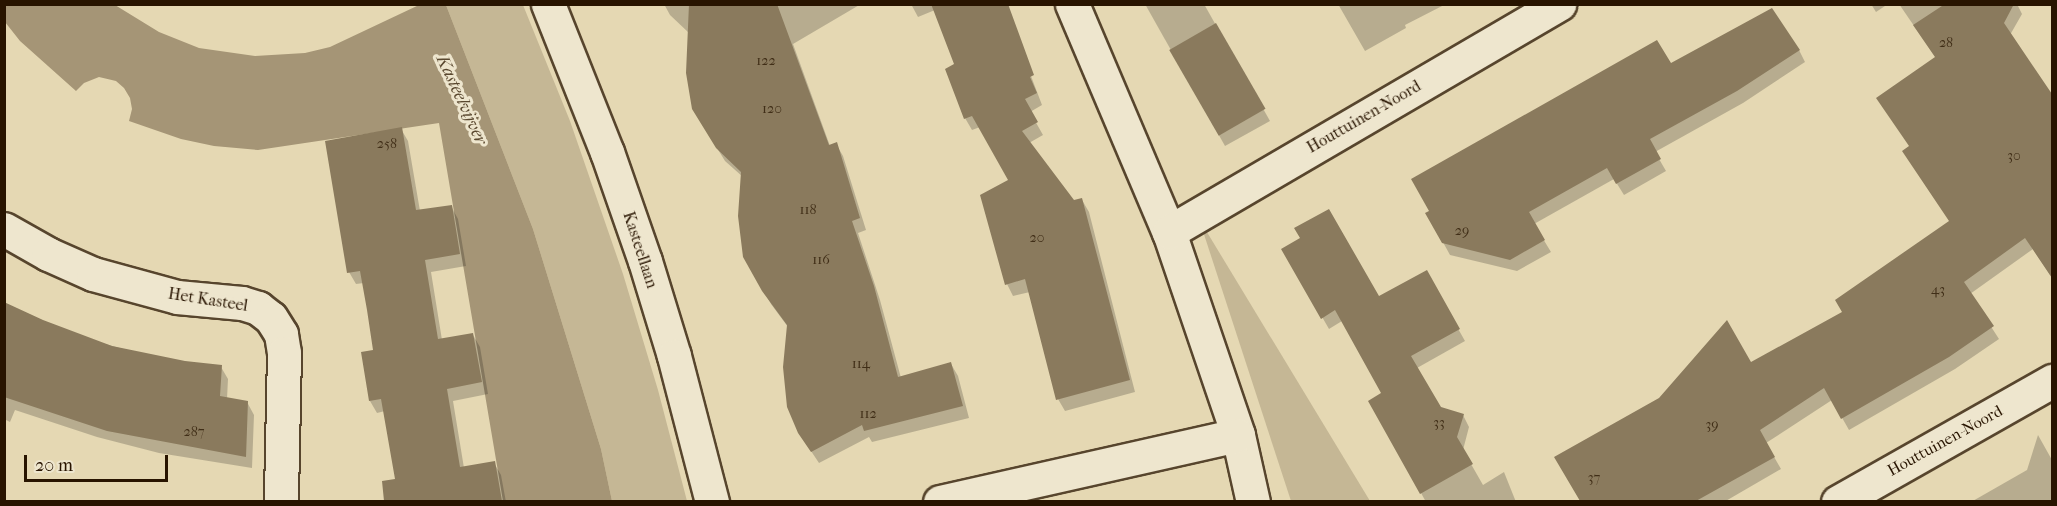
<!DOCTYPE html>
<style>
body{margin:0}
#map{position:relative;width:2057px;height:506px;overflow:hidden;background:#e5d8b3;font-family:"IM FELL French Canon",serif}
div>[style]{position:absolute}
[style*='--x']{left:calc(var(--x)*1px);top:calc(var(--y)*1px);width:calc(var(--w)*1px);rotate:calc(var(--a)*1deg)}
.green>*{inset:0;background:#c5b795}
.water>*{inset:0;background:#a59576}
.shadow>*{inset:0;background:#0003}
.building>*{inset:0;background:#8a7a5d;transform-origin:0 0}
.roads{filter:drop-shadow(2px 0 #57452d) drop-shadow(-2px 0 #57452d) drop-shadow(0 2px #57452d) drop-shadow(0 -2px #57452d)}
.minor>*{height:33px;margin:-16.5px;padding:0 16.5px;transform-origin:16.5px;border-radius:16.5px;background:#eee6ce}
span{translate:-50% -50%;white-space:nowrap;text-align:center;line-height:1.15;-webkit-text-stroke:6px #eee6ce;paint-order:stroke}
.number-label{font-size:14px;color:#402e17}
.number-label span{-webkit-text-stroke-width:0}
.street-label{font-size:16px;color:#281400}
.water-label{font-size:18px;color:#5a482f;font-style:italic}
.frame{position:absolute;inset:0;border:6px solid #281400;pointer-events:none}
.scale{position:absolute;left:24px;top:455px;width:144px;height:27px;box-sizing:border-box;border:3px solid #281400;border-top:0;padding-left:8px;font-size:18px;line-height:21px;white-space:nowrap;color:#281400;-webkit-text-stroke:4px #eee6ce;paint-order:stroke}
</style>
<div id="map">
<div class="green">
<div style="clip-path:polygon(446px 5px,523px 5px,570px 121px,623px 274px,658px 390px,687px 501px,612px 501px,601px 449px,533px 229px)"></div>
<div style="clip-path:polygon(1199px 219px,1370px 501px,1291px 501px)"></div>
</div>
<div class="water">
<div style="clip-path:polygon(5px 4px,115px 5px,159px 32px,199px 48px,255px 56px,305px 53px,330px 47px,419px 5px,446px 5px,533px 229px,601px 449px,612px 501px,503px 501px,439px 123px,258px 150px,214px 146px,181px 139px,129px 121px,132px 109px,130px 98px,124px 88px,116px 81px,99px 77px,84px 83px,76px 91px,20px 41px,5px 22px)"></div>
</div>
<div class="shadow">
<div style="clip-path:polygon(664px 4px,861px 4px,793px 44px,830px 146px,836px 144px,843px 156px,866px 230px,858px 233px,880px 300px,901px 378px,951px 364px,958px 376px,969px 418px,872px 442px,869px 437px,819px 463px,807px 445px,788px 327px,771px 304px,744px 256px,743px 177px,725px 161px,701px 122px,689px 33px,670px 15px)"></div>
<div style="clip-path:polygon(911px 4px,998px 4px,1023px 55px,1042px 105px,1030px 112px,1043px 135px,1029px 143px,1073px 202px,1082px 200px,1089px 212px,1135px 392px,1065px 411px,1058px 399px,1030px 292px,1013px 296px,1007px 284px,1010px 180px,980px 127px,972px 130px,965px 118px,956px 64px,935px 10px,918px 17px)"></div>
<div style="clip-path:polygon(1145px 4px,1204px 4px,1270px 121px,1225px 146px)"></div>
<div style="clip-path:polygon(1338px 4px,1446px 4px,1405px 25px,1406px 28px,1365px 51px)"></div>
<div style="clip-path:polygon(1871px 4px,1888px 4px,1876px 12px)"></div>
<div style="clip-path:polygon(1899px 4px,2017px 4px,2022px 14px,2010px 35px,2052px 98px,2052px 273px,2050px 275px,2033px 249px,1970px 294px,1999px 339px,1955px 369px,1849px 430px,1832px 400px,1766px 443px,1781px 469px,1724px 502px,1581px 502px,1556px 457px,1750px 364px,1844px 312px,1950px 222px,1910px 147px,1936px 58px)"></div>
<div style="clip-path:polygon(1799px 50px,1805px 62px,1743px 103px,1655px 152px,1666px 171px,1624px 195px,1614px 179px,1534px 224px,1551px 252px,1517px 271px,1450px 255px,1427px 213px,1670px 65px)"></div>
<div style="clip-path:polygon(401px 129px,408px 141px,420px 211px,451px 206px,458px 219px,466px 266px,431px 272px,442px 340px,473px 335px,480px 347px,488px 394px,453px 401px,464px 468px,494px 463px,501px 475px,506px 502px,387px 502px,384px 482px,397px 480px,385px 411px,377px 413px,370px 401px,375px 351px,364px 283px,356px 284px,349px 272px)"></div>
<div style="clip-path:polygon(1283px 249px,1379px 298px,1426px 272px,1465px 341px,1417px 368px,1440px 409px,1463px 415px,1469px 427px,1463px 450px,1483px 485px,1504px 472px,1516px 502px,1426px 502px,1370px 401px,1383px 394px,1342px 321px,1329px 329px)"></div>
<div style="clip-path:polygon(4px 303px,77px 336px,148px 356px,221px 367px,228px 379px,227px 399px,247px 402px,254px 415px,252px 468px,159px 453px,97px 437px,15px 410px,10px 422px,4px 419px)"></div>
<div style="clip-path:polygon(2038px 435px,2052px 460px,2052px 502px,1971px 502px,2027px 470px)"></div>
</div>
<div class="building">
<div style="clip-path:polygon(689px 4px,777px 4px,829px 145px,837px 142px,860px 218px,852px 221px,874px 286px,898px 377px,951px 362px,963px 406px,864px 431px,862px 425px,811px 452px,798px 433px,787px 407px,783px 367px,787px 325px,762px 291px,743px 257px,738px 216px,741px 172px,716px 148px,692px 109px,686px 73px)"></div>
<div style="clip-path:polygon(931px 4px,1008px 4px,1034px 75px,1030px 77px,1037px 93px,1025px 99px,1038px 122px,1022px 131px,1074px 200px,1082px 198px,1130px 380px,1056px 400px,1025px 279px,1005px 285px,980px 195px,1008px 180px,972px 116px,964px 119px,945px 69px,954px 64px)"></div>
<div style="clip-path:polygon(1945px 4px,2014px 4px,2004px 23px,2052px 94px,2052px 278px,2025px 238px,1964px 282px,1994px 326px,1949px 357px,1841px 419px,1824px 388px,1760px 430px,1775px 457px,1696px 501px,1580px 501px,1554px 457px,1659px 398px,1727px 320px,1751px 362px,1842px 312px,1835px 300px,1949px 221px,1902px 151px,1909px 146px,1876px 98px,1935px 57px,1913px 25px)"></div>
<div style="clip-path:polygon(1772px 8px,1800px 50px,1737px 91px,1650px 139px,1661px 159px,1616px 184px,1607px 168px,1529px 212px,1545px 240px,1510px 260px,1442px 243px,1425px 213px,1429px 211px,1411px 179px,1657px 40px,1671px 63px)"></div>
<div style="left:1216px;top:23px;width:99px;height:54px;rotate:60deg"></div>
<div style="clip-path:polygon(402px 127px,416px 210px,452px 205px,460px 254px,425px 260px,438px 339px,473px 333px,482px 382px,447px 389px,460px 467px,495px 461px,502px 501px,384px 501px,382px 481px,395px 479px,381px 399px,369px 401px,361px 352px,373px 350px,367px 310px,360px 271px,347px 273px,325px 141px)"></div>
<div style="clip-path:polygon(1329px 209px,1379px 296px,1427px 270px,1460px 329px,1411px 356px,1441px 407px,1464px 414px,1457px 437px,1473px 464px,1420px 494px,1368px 401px,1381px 393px,1335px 310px,1321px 319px,1281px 249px,1300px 238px,1294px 228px)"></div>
<div style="clip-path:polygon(4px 302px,43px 320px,112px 346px,185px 361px,222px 365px,220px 396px,248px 401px,246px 457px,107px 431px,4px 397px)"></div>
</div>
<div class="roads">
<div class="minor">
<div style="--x:548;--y:4;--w:159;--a:68.3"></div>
<div style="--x:607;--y:152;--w:115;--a:70.8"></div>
<div style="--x:645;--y:261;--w:99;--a:73"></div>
<div style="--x:674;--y:356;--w:151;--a:75.4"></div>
<div style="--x:1072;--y:4;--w:248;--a:67"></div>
<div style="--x:1169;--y:232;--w:214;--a:71.2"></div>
<div style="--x:1238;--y:435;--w:69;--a:77.4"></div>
<div style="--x:4;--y:229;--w:51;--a:29.6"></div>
<div style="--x:48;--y:254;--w:49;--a:24"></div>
<div style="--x:93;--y:274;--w:87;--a:15.3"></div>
<div style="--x:177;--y:297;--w:65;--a:5.3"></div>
<div style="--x:242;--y:303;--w:17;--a:17"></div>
<div style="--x:258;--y:308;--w:16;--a:38"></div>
<div style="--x:271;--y:318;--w:19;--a:58"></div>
<div style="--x:281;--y:334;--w:19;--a:81"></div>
<div style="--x:284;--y:353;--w:149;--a:91.2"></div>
<div style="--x:1169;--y:232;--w:452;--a:-30.3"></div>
<div style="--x:940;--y:502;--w:305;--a:-12.7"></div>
<div style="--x:1838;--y:502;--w:246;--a:-29.5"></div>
</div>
</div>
<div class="number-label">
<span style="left:1946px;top:43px">28</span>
<span style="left:766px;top:61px">122</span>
<span style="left:772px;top:109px">120</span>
<span style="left:387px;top:144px">258</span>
<span style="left:2014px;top:156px">30</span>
<span style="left:808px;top:210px">118</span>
<span style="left:1462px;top:231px">29</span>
<span style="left:1037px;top:238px">20</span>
<span style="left:821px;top:260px">116</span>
<span style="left:1938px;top:290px">43</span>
<span style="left:861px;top:364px">114</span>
<span style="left:868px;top:414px">112</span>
<span style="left:1439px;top:423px">33</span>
<span style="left:1712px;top:425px">39</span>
<span style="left:194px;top:432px">287</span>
<span style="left:1594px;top:478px">37</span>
</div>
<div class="street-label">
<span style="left:1364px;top:117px;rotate:-30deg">Houttuinen-Noord</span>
<span style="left:640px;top:250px;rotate:72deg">Kasteellaan</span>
<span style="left:208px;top:300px;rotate:9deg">Het Kasteel</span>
<span style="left:1945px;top:441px;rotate:-29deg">Houttuinen-Noord</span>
</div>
<div class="water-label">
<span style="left:461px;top:100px;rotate:65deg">Kasteelvijver</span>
</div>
<div class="frame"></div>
<div class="scale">20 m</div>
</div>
